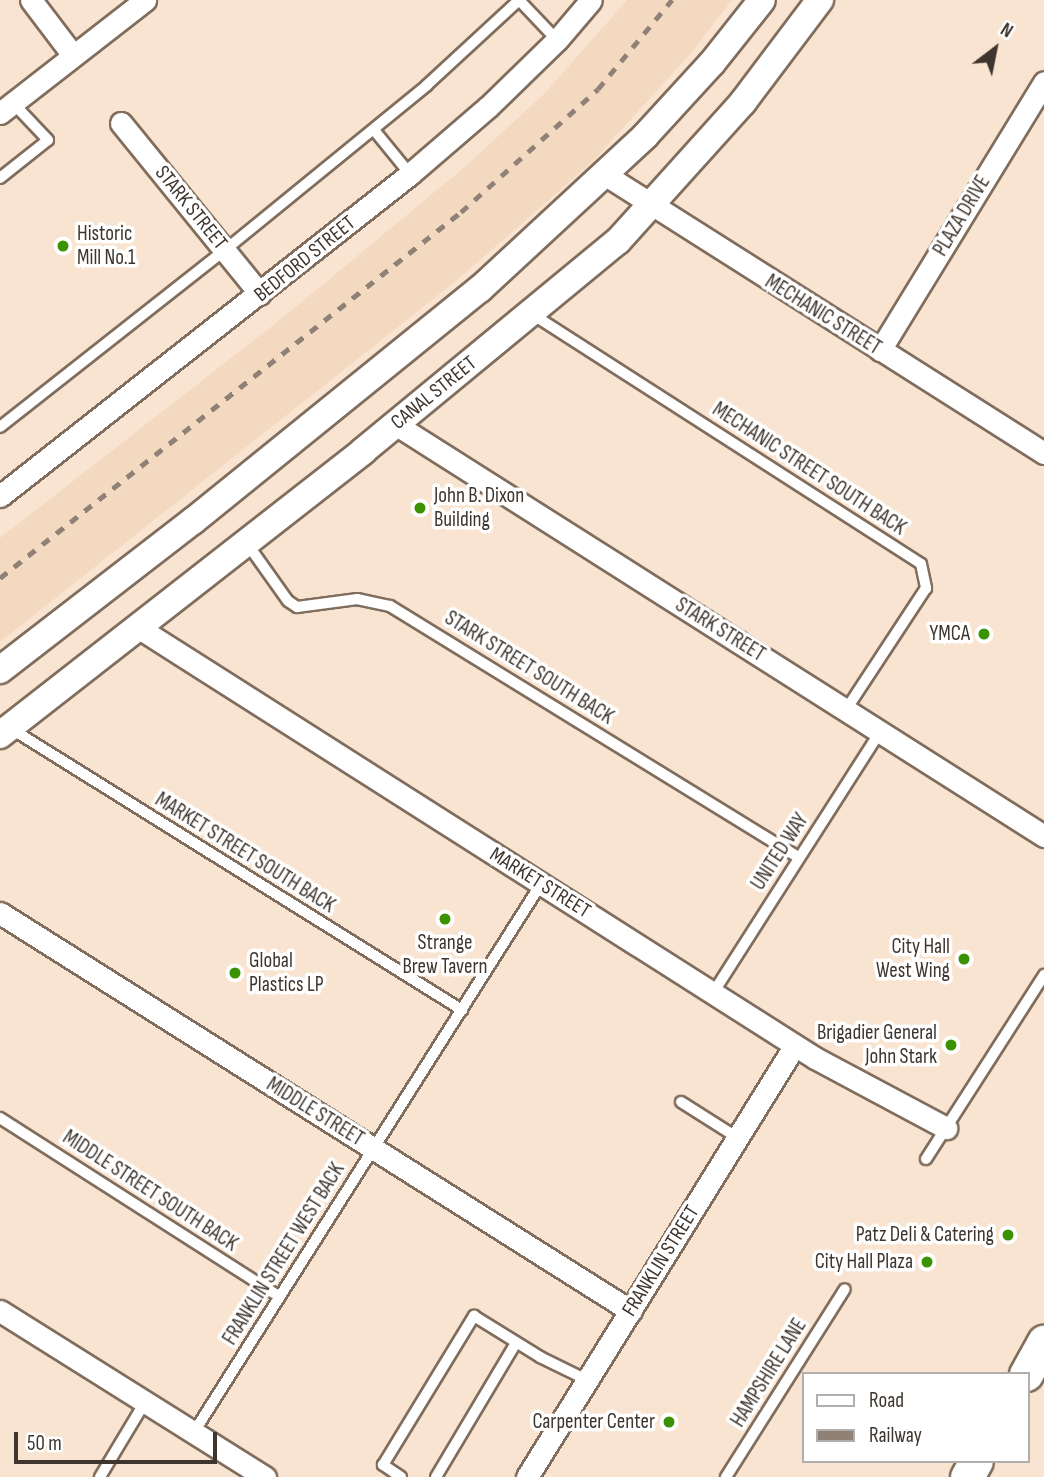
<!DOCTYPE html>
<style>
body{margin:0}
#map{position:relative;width:1044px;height:1477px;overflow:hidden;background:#f9e4d1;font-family:"Sofia Sans Condensed",sans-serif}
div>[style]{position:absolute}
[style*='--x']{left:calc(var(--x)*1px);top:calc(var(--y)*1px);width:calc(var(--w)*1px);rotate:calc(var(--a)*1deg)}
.built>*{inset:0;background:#f4d9c1}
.roads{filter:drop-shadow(2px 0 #806d5d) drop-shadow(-2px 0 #806d5d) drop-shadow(0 2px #806d5d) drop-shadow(0 -2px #806d5d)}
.service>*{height:10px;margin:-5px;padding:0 5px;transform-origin:5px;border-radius:5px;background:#fff}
.minor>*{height:21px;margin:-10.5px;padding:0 10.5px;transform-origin:10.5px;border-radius:10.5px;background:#fff}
.tertiary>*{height:26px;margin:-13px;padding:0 13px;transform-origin:13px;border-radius:13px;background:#fff}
.primary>*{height:33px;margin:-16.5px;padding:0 16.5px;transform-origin:16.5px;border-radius:16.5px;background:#fff}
.rail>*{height:5px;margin-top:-2.5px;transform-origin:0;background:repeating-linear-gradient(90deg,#8f8175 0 9px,transparent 0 18px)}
.dots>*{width:19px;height:19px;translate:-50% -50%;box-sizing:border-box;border:4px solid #fff;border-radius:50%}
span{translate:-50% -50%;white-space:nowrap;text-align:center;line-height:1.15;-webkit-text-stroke:7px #fff;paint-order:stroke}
.street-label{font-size:21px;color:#3e352e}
.poi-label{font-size:21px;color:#3e352e}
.left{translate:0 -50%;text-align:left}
.right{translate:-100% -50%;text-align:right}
.legend{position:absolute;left:802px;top:1372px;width:228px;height:91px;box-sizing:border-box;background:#fff;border:2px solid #b2aeab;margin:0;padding:9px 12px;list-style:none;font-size:21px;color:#3e352e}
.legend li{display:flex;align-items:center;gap:14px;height:35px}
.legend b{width:35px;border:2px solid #b2aeab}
.north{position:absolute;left:960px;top:14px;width:70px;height:70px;-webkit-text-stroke:5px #fff;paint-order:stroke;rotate:32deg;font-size:19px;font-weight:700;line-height:28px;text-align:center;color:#3e352e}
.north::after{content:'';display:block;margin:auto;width:24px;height:32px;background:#3e352e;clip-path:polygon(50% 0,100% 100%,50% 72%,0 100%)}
.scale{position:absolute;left:14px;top:1432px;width:203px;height:32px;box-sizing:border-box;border:4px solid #3e352e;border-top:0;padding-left:9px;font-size:21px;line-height:24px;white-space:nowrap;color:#3e352e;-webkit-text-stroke:5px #fff;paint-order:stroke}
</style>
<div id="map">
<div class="built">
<div style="clip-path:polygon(627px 0,732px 0,691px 53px,591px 163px,456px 281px,0 642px,0 538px,286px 315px,466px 166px,546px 92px)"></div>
</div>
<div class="roads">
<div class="service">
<div style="--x:519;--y:0;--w:55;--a:46.5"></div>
<div style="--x:374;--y:130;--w:57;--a:50.7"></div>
<div style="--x:0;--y:178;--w:61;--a:-38.4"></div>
<div style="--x:48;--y:140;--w:51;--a:-133.4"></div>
<div style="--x:532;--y:314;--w:462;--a:32.7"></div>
<div style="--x:921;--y:564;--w:25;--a:78"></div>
<div style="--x:926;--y:588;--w:146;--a:123.3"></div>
<div style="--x:0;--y:427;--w:286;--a:-38.2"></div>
<div style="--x:225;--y:250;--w:261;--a:-39.2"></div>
<div style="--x:427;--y:85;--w:125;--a:-42.7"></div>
<div style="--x:246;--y:542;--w:72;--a:54.6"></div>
<div style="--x:288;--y:601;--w:11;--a:34"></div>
<div style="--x:297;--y:607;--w:61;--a:-7.6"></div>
<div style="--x:357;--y:599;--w:34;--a:12"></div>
<div style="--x:390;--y:606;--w:480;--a:31.6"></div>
<div style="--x:10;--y:728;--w:533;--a:31.96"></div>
<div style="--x:713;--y:993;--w:310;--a:-57.4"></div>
<div style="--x:681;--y:1102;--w:67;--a:32.3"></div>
<div style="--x:0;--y:1118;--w:332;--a:32.6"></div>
<div style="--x:926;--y:1159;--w:219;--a:-57.3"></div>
<div style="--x:194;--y:1432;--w:649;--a:-57.66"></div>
<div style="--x:100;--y:1477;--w:87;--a:-59"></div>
<div style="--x:401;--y:1477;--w:22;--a:-146"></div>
<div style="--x:383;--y:1465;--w:175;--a:-58.6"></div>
<div style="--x:474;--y:1316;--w:78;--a:31.8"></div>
<div style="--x:540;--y:1357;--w:52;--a:26.1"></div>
<div style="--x:436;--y:1477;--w:156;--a:-59.2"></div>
<div style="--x:726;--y:1477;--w:222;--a:-57.7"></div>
</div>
<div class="minor">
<div style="--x:31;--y:0;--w:68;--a:52.8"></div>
<div style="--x:0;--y:113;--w:184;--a:-37.9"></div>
<div style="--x:121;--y:123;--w:220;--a:50.9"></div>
<div style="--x:604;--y:174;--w:521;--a:32.38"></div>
<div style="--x:880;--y:350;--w:314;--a:-58.5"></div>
<div style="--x:395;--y:424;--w:769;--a:32.41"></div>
<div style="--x:0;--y:496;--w:521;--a:-38.14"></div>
<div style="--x:410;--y:174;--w:103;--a:-40.7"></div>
<div style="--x:488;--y:107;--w:96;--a:-44.2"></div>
<div style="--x:557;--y:40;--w:52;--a:-49.6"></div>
<div style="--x:139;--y:628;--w:801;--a:32.46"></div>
<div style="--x:815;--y:1058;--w:149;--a:28.1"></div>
<div style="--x:0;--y:913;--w:746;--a:32.24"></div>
<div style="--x:0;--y:1311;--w:313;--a:32.1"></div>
<div style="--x:527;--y:1477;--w:508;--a:-58.19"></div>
</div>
<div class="tertiary">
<div style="--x:0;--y:670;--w:244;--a:-37.7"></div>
<div style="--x:193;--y:521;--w:369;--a:-39"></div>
<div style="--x:480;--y:289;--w:225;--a:-42.8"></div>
<div style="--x:645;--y:136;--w:99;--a:-47.5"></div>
<div style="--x:712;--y:63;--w:80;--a:-51.6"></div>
<div style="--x:0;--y:735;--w:461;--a:-38"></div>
<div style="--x:363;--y:451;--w:330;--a:-39.5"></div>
<div style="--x:618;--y:241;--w:187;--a:-48"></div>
<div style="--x:743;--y:102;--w:128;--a:-53"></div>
</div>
<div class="primary">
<div style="--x:1026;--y:1374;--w:37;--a:-61"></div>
<div style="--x:967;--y:1477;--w:18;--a:-61"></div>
</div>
</div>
<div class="rail">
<div style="--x:0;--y:578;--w:589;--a:-38.45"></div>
<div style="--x:461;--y:212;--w:184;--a:-41.9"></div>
<div style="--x:598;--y:89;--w:116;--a:-50.3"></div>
</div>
<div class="dots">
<div style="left:63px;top:246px;background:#3b9200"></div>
<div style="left:420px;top:508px;background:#3b9200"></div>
<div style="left:984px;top:634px;background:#3b9200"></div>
<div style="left:445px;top:919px;background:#3b9200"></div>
<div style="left:964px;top:959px;background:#3b9200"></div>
<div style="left:235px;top:973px;background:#3b9200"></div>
<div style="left:951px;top:1045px;background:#3b9200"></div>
<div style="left:1008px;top:1235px;background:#3b9200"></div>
<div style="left:927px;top:1262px;background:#3b9200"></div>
<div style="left:669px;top:1422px;background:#3b9200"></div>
</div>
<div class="street-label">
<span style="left:191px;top:208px;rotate:51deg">STARK STREET</span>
<span style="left:962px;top:216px;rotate:-59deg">PLAZA DRIVE</span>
<span style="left:305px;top:259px;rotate:-39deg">BEDFORD STREET</span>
<span style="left:823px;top:315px;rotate:32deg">MECHANIC STREET</span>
<span style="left:434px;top:393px;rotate:-39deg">CANAL STREET</span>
<span style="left:809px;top:469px;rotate:33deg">MECHANIC STREET SOUTH BACK</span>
<span style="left:720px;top:630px;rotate:32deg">STARK STREET</span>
<span style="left:529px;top:668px;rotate:32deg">STARK STREET SOUTH BACK</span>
<span style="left:780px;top:852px;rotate:-57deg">UNITED WAY</span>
<span style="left:245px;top:853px;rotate:32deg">MARKET STREET SOUTH BACK</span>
<span style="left:540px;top:883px;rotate:32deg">MARKET STREET</span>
<span style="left:315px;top:1112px;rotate:32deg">MIDDLE STREET</span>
<span style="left:150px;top:1191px;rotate:33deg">MIDDLE STREET SOUTH BACK</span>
<span style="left:284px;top:1254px;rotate:-58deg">FRANKLIN STREET WEST BACK</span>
<span style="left:661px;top:1261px;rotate:-58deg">FRANKLIN STREET</span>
<span style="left:769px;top:1373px;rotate:-58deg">HAMPSHIRE LANE</span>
</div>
<div class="poi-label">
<span class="left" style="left:77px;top:246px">Historic<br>Mill No.1</span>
<span class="left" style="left:434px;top:508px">John B. Dixon<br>Building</span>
<span class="right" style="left:970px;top:634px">YMCA</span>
<span style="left:445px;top:955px">Strange<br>Brew Tavern</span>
<span class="right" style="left:950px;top:959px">City Hall<br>West Wing</span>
<span class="left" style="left:249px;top:973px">Global<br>Plastics LP</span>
<span class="right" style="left:937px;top:1045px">Brigadier General<br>John Stark</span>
<span class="right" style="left:994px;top:1235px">Patz Deli &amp; Catering</span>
<span class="right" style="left:913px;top:1262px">City Hall Plaza</span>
<span class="right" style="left:655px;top:1422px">Carpenter Center</span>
</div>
<ul class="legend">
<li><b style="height:9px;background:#fff"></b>Road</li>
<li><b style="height:9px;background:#8f8175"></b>Railway</li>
</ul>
<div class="north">N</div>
<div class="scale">50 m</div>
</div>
